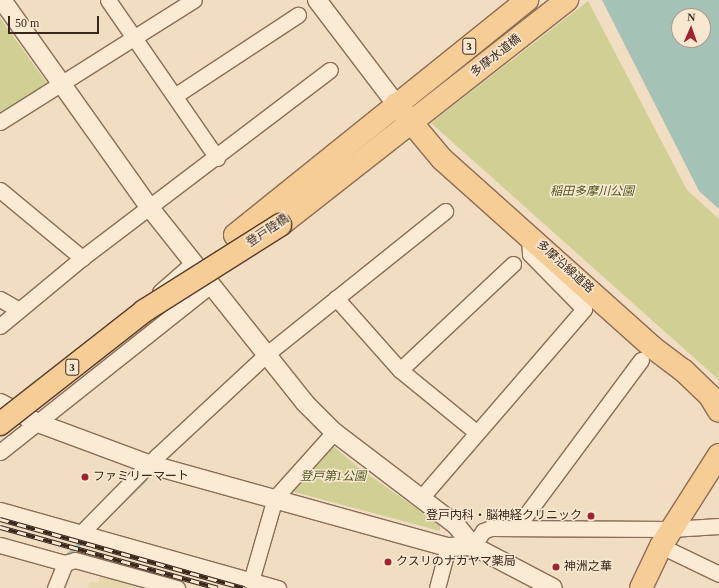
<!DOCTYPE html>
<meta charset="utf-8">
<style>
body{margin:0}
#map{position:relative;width:719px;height:588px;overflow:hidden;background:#f1ddc1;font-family:"Times New Roman","Noto Sans JP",serif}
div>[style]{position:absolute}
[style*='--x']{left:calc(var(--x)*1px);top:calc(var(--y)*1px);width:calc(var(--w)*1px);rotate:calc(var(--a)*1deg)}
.farmland>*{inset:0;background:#e7d7ad}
.green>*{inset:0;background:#d0d094}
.water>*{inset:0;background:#a4c3b6}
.stream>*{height:3.5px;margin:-1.75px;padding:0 1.75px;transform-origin:1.75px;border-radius:1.75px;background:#a4c3b6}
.roads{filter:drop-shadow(1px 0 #8c6d57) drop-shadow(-1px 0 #8c6d57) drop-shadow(0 1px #8c6d57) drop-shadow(0 -1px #8c6d57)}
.minor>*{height:15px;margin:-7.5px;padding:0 7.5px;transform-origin:7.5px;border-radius:7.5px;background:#fbebd5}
.tertiary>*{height:18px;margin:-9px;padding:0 9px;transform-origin:9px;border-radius:9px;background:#fbebd5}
.primary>*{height:22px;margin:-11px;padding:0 11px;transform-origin:11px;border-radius:11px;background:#f7cd96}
.rail>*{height:4.5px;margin-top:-2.25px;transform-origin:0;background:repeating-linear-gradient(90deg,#f8e8d1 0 9px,#3a271c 0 18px);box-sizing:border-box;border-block:1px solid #3a271c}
.bridges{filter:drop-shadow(1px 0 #593b2c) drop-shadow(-1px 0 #593b2c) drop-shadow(0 1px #593b2c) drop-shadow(0 -1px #593b2c)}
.primary-bridge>*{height:22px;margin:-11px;padding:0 11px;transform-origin:11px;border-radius:11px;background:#f7cd96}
.dots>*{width:11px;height:11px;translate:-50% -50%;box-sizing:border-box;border:2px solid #f8e8d1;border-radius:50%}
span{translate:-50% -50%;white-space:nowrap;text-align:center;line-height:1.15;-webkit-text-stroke:3px #f8e8d1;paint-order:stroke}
.shield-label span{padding:1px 3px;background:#f8e8d1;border:1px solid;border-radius:3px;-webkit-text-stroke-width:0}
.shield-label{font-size:11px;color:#3a271c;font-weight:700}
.street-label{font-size:12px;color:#3a271c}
.park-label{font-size:12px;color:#515821;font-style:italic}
.poi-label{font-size:12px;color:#3a271c}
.left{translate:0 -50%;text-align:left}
.right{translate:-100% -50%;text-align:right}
.north{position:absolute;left:671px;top:8px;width:40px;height:40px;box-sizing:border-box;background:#f8e8d1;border:1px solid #ac9b89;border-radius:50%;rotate:2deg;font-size:11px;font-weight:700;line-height:16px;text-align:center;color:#3a271c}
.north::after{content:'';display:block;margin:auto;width:14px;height:18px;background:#9f2232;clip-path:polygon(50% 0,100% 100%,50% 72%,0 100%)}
.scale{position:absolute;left:8px;top:16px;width:91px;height:18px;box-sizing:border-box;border:2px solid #3a271c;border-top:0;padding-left:5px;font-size:12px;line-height:14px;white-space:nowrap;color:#3a271c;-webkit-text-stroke:3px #f8e8d1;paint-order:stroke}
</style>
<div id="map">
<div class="farmland">
<div style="clip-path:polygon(101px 571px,164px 588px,88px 588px,90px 582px,98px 583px)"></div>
</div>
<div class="green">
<div style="clip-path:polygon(588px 1px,687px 190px,719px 219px,719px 380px,431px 123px)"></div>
<div style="clip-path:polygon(0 18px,47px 83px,5px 112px,0 112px)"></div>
<div style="clip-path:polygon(332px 445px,359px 468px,440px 525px,440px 531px,287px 490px)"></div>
</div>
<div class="water">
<div style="clip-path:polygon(evenodd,602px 0,719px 0,719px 209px,699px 191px,602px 0,679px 16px,703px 16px,703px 40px,679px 40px,679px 16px)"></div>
</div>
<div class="stream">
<div style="--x:105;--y:519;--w:56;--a:-44.3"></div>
<div style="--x:66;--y:557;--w:26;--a:-43"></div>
</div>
<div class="roads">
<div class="minor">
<div style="--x:108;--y:0;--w:192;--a:55.4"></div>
<div style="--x:176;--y:95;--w:146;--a:-33.3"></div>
<div style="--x:0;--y:122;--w:229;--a:-32.2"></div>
<div style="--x:0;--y:190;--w:107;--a:39.7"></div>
<div style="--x:160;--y:292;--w:44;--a:-41.3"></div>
<div style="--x:336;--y:298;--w:96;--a:48.4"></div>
<div style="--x:400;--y:370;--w:98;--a:39.2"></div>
<div style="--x:0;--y:299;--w:22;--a:30"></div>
<div style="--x:0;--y:326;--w:107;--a:-39.7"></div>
<div style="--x:82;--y:258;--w:311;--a:-37.2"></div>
<div style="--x:400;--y:370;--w:155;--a:-43.2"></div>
<div style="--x:0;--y:452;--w:269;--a:-38.4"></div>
<div style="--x:420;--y:499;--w:251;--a:-49.2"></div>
<div style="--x:584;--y:309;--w:77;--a:-134.5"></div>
<div style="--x:530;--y:254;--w:20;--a:-93"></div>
<div style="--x:0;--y:510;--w:289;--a:15.7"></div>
<div style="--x:517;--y:527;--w:208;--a:-53.4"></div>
<div style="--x:82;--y:532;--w:107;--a:-45.4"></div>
<div style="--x:157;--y:456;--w:151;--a:-42.9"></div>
<div style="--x:268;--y:353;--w:227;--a:-38.7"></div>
<div style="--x:0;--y:545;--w:67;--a:15.5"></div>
<div style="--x:65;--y:563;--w:10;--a:-17"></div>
<div style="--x:75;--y:560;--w:106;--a:15.4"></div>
<div style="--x:473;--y:546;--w:18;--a:-56"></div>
<div style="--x:483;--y:531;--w:9;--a:-21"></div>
<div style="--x:491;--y:528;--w:180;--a:0.3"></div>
<div style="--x:671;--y:529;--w:48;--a:-3.6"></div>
<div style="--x:661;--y:546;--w:64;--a:25.8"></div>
<div style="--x:251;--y:581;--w:86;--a:-73.9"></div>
<div style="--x:275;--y:498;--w:89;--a:-48.2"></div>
<div style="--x:55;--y:588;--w:27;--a:-68"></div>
<div style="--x:437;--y:588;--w:42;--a:-75"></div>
</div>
<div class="tertiary">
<div style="--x:2;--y:0;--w:255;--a:54.6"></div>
<div style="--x:150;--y:208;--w:249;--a:51.5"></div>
<div style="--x:305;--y:403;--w:41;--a:45"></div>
<div style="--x:334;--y:432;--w:153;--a:37.3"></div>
<div style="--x:456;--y:525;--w:27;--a:51"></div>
<div style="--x:473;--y:546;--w:90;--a:27.7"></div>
<div style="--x:317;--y:0;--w:131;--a:52.8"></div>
<div style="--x:0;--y:403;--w:43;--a:27.8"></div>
<div style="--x:38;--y:423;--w:117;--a:20.4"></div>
<div style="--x:148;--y:464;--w:311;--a:15.5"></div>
<div style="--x:448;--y:547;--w:25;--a:-2"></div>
</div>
<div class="primary">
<div style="--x:396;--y:104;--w:72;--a:50.1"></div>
<div style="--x:442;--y:159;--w:282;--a:41.8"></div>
<div style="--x:652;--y:347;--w:39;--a:37"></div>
<div style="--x:683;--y:370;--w:37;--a:44"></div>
<div style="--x:710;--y:396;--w:17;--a:59"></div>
<div style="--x:280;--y:225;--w:365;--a:-38.1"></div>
<div style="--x:235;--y:235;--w:375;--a:-38.8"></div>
<div style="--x:641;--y:588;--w:47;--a:-64.5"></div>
<div style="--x:661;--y:546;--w:108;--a:-57.5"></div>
</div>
</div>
<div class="rail">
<div style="--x:0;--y:519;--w:254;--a:15.8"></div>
<div style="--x:0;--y:527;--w:226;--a:15.6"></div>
</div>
<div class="bridges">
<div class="primary-bridge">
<div style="--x:0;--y:424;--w:183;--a:-38.1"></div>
<div style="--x:144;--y:311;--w:161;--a:-32.3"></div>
</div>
</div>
<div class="dots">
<div style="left:85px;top:477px;background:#9f2232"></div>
<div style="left:591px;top:516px;background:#9f2232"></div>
<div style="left:388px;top:562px;background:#9f2232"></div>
<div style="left:556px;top:567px;background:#9f2232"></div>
</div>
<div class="shield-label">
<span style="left:469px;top:46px">3</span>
<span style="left:72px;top:367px">3</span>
</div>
<div class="street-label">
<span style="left:496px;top:56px;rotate:-38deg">多摩水道橋</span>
<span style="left:268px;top:231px;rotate:-34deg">登戸陸橋</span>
<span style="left:565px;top:267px;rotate:42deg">多摩沿線道路</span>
</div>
<div class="park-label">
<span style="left:592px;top:192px">稲田多摩川公園</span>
<span style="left:333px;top:477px">登戸第1公園</span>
</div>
<div class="poi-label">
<span class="left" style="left:93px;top:477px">ファミリーマート</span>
<span class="right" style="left:582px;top:516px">登戸内科・脳神経クリニック</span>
<span class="left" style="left:396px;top:562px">クスリのナカヤマ薬局</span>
<span class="left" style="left:564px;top:567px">神洲之華</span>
</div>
<div class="north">N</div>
<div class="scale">50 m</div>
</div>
